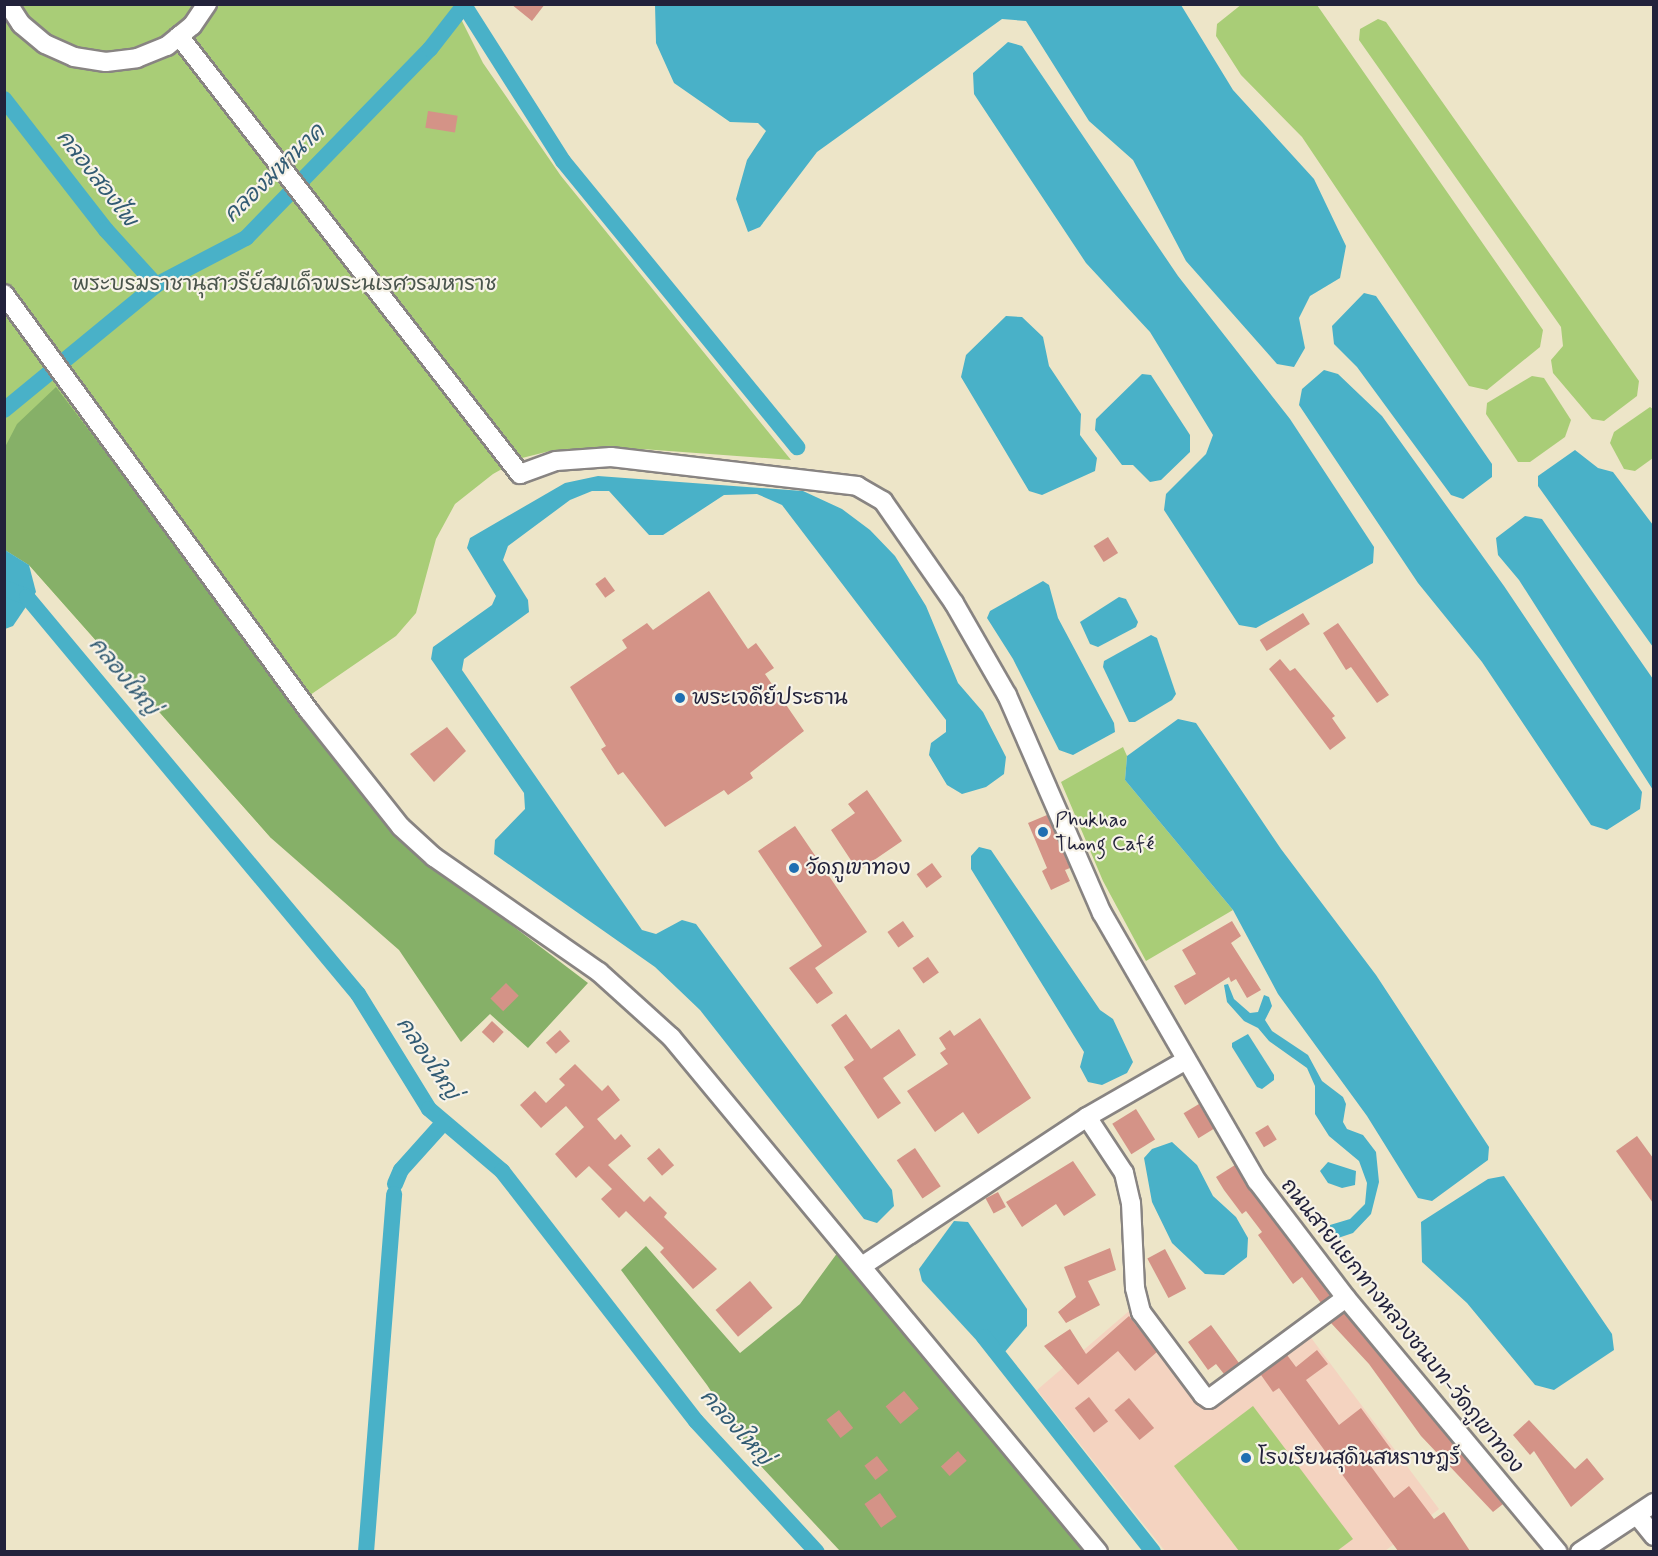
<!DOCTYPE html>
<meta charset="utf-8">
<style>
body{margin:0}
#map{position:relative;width:1658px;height:1556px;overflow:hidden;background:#ede5c8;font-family:Mynerve,"Playpen Sans Thai",sans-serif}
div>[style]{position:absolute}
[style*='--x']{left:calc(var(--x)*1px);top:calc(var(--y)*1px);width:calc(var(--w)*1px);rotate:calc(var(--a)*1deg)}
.built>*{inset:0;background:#f4d3c0}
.green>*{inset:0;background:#a9cd77}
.forest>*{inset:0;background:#86b068}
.water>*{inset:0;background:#49b1c8}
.canal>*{height:16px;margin:-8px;padding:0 8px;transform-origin:8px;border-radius:8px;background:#49b1c8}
.building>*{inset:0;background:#d49387;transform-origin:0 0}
.roads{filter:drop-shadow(2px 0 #888482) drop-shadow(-2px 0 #888482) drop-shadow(0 2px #888482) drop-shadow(0 -2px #888482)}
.minor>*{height:18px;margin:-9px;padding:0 9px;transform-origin:9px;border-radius:9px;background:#fff}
.dots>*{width:16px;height:16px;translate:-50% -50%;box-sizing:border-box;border:3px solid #f7f3e8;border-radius:50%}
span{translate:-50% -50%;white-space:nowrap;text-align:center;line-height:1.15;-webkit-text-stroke:4.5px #f7f3e8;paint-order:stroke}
.park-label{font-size:21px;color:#4a554d}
.poi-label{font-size:21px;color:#22223b}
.left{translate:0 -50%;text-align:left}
.street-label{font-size:21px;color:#22223b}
.water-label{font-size:22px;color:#325b73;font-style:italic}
.frame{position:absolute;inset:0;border:6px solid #22223b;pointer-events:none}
</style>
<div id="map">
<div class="built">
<div style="clip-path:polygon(1129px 1311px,1208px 1406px,1306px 1331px,1439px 1509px,1385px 1551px,1165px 1551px,1037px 1390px)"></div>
</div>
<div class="green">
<div style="clip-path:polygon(1242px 4px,1317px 5px,1543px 330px,1540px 347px,1487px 390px,1469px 386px,1302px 137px,1241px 75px,1216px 36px,1217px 24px)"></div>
<div style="clip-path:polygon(5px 5px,454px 5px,483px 63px,561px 176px,791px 460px,642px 449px,554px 450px,522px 458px,493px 474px,455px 504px,436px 539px,416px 613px,396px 636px,297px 704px,271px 838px,29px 565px,5px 550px)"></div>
<div style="clip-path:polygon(1378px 19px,1386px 22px,1639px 381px,1637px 396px,1604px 421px,1592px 419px,1553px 373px,1551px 360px,1563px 346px,1561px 327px,1359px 40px,1360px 29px)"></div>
<div style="clip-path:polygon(1532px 376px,1544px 378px,1571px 420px,1565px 437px,1530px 462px,1518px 462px,1486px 414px,1487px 403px)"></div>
<div style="clip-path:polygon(1650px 407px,1653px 409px,1653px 458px,1635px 471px,1624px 469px,1610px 443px,1614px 432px)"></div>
<div style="clip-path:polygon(1123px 747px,1127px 756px,1125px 780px,1233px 910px,1146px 961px,1103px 881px,1061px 782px)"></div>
<div style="clip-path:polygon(1253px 1406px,1353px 1539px,1337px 1551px,1239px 1551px,1174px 1466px)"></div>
</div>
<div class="forest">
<div style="clip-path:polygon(56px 387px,297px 704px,450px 878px,588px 983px,528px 1048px,490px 1014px,461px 1042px,399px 950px,271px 838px,29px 565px,5px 550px,4px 449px,17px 424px)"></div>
<div style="clip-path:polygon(646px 1246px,740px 1353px,800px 1304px,838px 1252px,1085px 1551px,840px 1551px,759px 1464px,707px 1385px,621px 1270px)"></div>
</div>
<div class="water">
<div style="clip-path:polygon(655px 5px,1181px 5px,1233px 90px,1314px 179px,1346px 246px,1340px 278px,1310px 296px,1299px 318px,1305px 348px,1294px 367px,1277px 364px,1186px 261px,1133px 160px,1089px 121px,1026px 21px,1002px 19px,817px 152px,760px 227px,748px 232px,736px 199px,747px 160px,766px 131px,758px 123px,730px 122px,674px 83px,656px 43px)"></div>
<div style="clip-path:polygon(1008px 42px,1022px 46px,1178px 276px,1290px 419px,1374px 547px,1373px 563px,1256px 628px,1239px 625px,1164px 510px,1166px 494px,1206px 454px,1213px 435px,1150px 332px,1086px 263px,974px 94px,973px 73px)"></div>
<div style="clip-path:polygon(1364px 293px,1376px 296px,1492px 464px,1492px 477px,1463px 499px,1451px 495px,1357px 367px,1334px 344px,1332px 326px)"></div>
<div style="clip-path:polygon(1006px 316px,1022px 317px,1043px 337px,1049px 366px,1081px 414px,1080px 435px,1097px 458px,1095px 471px,1042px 495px,1029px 491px,961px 377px,966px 355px)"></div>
<div style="clip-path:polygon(1324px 370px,1338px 374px,1382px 416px,1504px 586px,1642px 792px,1640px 809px,1607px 830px,1591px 825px,1482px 662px,1418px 583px,1299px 405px,1302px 389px)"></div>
<div style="clip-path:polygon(1142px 374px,1151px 375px,1190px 435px,1190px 452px,1161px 480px,1150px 482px,1133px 465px,1122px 465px,1095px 430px,1096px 419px)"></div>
<div style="clip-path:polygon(1575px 450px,1598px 468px,1613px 472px,1653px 525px,1653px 647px,1538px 486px,1538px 476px)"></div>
<div style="clip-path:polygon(598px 476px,803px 491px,842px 509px,870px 530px,895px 556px,926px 606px,958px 683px,983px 712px,1006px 757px,1004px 774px,986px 787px,962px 794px,947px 785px,929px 755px,931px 743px,946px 732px,946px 720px,782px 505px,757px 494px,724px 495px,663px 535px,649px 535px,609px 491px,592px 491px,570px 500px,508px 546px,503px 560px,528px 600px,529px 612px,464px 659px,462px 670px,642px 930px,656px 934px,682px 920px,696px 924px,892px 1190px,894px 1206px,877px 1223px,864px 1219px,700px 1010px,655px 967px,494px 854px,495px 840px,525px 809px,524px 793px,431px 659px,433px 647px,492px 605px,496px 596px,467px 548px,470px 538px,565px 483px)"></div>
<div style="clip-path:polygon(1525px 516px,1542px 519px,1653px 679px,1653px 790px,1519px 580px,1498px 555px,1496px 538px)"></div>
<div style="clip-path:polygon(5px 550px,29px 565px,36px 592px,13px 626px,5px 629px)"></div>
<div style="clip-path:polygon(1043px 581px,1049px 585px,1058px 618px,1114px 723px,1115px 732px,1073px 755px,1059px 750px,1013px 659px,987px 618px,990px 611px)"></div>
<div style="clip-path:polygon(1119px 597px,1126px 599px,1138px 622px,1136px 627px,1098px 647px,1090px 644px,1080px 622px)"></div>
<div style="clip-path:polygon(1151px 635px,1157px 638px,1176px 694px,1172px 700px,1135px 722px,1129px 722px,1103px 667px,1104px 661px)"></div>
<div style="clip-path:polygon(1178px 719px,1196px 723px,1281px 849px,1376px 975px,1489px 1147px,1488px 1160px,1432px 1201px,1418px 1198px,1367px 1116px,1278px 994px,1233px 910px,1125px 780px,1127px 756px)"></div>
<div style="clip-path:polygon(979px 847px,991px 850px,1100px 1010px,1113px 1019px,1133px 1062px,1127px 1073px,1102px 1085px,1088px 1082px,1080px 1067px,1084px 1052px,971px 869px,971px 856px)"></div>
<div style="clip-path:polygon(1228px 984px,1234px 999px,1250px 1013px,1258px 1012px,1264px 995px,1269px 997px,1272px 1006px,1265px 1020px,1272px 1031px,1308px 1055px,1322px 1081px,1343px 1097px,1346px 1104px,1343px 1122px,1347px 1129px,1363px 1135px,1376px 1152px,1379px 1182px,1371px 1214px,1353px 1233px,1338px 1238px,1330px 1234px,1330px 1225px,1350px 1219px,1365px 1204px,1367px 1183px,1359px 1161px,1329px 1136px,1315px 1114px,1315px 1086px,1307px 1068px,1269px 1041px,1258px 1028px,1244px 1021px,1227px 1002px,1224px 985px)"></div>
<div style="clip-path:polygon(1248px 1034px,1274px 1075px,1274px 1080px,1262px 1089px,1257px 1087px,1232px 1047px,1232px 1043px)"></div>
<div style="clip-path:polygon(1172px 1142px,1197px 1165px,1213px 1196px,1236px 1217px,1248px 1238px,1247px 1257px,1224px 1275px,1205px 1274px,1172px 1243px,1152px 1202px,1144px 1158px,1152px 1149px)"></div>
<div style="clip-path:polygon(1328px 1162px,1356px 1171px,1355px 1185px,1342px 1188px,1328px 1183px,1320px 1171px)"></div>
<div style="clip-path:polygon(1504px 1176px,1612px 1334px,1614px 1350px,1554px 1390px,1535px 1385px,1467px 1303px,1422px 1262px,1421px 1222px,1488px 1179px)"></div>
<div style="clip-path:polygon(954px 1221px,968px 1222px,1027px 1309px,1027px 1326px,1004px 1353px,990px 1355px,922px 1281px,919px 1269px)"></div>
</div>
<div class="canal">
<div style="--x:464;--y:5;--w:185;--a:57.6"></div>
<div style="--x:563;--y:161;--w:370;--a:50.7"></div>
<div style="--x:4;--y:99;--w:166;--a:52.1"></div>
<div style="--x:106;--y:230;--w:74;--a:47.7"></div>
<div style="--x:4;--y:410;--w:197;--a:-39.4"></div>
<div style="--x:156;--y:285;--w:102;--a:-27.6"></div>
<div style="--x:246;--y:238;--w:264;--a:-45.8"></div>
<div style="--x:430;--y:49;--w:57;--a:-52.1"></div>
<div style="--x:4;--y:588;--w:25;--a:21"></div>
<div style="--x:27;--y:597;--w:517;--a:50.18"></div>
<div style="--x:358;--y:994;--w:135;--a:58.3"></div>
<div style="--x:429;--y:1109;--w:96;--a:40.3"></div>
<div style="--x:502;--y:1171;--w:316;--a:52.2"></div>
<div style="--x:696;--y:1421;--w:178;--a:47.3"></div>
<div style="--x:395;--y:1184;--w:15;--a:-67"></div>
<div style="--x:401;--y:1170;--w:64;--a:-48.1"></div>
<div style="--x:984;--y:1337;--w:273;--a:51.8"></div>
<div style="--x:366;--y:1552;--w:359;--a:-85.5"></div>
</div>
<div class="building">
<div style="clip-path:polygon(511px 4px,545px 4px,532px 21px)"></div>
<div style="left:428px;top:111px;width:30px;height:17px;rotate:9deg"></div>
<div style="left:1108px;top:537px;width:19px;height:17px;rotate:58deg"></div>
<div style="left:605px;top:577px;width:17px;height:12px;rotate:54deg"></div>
<div style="clip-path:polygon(709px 591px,748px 649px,756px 643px,774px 668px,765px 674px,804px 731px,750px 773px,753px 778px,728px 795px,724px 790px,665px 827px,623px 772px,618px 775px,601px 749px,606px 746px,570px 687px,627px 648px,622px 640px,647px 623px,653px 630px)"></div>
<div style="left:1303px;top:613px;width:13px;height:51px;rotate:58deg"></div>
<div style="clip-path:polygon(1338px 623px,1389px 695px,1377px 703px,1351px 667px,1346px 670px,1323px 633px)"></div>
<div style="clip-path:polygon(1280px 659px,1290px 671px,1295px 668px,1335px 716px,1332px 718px,1346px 738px,1330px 750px,1269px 669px)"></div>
<div style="clip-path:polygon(447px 727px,466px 751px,434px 782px,410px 754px)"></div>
<div style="clip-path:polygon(867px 790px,902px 841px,858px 871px,831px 830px,855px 813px,848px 804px)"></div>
<div style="clip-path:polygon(1047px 815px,1070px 868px,1065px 870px,1070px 881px,1051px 890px,1042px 871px,1047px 868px,1028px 823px)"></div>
<div style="clip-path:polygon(795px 826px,867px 932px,815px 968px,833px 993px,817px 1004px,789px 968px,822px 946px,758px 851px)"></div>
<div style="left:932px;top:863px;width:17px;height:19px;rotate:54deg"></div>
<div style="left:903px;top:921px;width:19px;height:19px;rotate:55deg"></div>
<div style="clip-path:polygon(1232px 921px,1241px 936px,1231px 943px,1261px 990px,1247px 998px,1236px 979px,1231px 982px,1229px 977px,1185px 1005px,1174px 986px,1196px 974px,1182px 950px)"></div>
<div style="left:928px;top:957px;width:19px;height:19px;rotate:55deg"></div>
<div style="left:506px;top:983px;width:18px;height:22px;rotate:45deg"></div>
<div style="clip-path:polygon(846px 1014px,871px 1049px,899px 1029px,916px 1055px,883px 1078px,901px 1103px,878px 1119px,844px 1067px,854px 1060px,831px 1025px)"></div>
<div style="clip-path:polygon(980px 1018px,1031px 1098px,978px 1134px,963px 1112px,935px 1132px,907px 1091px,948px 1064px,940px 1053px,946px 1049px,939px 1038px,950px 1030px,954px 1036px)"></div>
<div style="left:492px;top:1021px;width:16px;height:15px;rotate:43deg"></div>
<div style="left:560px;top:1030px;width:15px;height:19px;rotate:48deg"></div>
<div style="clip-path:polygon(575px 1064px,602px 1091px,608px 1085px,620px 1100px,597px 1119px,615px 1140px,621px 1134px,631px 1146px,608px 1165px,644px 1202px,650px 1196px,667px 1213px,664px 1217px,717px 1269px,693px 1289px,660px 1252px,664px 1248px,626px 1211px,619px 1218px,601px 1199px,612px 1189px,589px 1166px,576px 1178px,555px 1154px,584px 1127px,566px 1106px,541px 1128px,520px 1105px,535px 1091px,546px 1103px,565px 1085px,559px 1079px)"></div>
<div style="left:1199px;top:1104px;width:29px;height:18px;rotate:59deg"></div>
<div style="left:1136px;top:1109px;width:36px;height:28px;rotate:58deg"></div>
<div style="left:1268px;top:1125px;width:17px;height:15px;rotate:59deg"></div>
<div style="clip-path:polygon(1637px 1136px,1653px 1158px,1653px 1203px,1616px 1151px)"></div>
<div style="left:659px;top:1148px;width:23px;height:16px;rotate:49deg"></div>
<div style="left:915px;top:1148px;width:46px;height:22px;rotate:56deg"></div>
<div style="clip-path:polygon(1073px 1161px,1096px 1195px,1064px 1216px,1056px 1204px,1022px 1227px,1006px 1202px)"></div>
<div style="clip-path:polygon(1235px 1165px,1330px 1296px,1321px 1303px,1302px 1277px,1293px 1284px,1258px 1235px,1262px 1232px,1246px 1211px,1242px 1214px,1224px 1190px,1216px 1177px)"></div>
<div style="left:998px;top:1192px;width:17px;height:14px;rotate:62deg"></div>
<div style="clip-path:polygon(1110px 1248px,1116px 1270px,1088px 1281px,1100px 1305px,1066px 1323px,1058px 1312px,1076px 1297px,1064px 1267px)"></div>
<div style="left:1165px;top:1249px;width:45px;height:20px;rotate:62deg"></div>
<div style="left:750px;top:1281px;width:35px;height:45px;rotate:50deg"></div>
<div style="clip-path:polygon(1344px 1313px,1503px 1504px,1493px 1512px,1421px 1436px,1369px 1364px,1331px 1323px)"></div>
<div style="clip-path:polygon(1129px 1316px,1157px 1352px,1135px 1371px,1118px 1351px,1078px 1385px,1044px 1346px,1070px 1329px,1086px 1354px)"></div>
<div style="clip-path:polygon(1211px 1325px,1239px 1363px,1224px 1374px,1216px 1364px,1208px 1370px,1188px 1342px)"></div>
<div style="clip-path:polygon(1317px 1350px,1328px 1364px,1306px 1380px,1339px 1425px,1361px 1408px,1391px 1449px,1370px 1465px,1394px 1498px,1409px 1486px,1434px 1519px,1444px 1512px,1470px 1551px,1398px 1551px,1279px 1388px,1273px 1392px,1261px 1375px,1287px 1355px,1296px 1367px)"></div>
<div style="left:904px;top:1391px;width:23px;height:24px;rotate:50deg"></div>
<div style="left:1089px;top:1397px;width:31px;height:18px;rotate:52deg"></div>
<div style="left:1129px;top:1398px;width:39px;height:19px;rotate:50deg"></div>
<div style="left:839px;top:1410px;width:23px;height:16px;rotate:52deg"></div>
<div style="clip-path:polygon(1529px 1420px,1575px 1469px,1587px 1458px,1604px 1479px,1571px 1507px,1534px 1451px,1530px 1455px,1513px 1435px)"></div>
<div style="left:958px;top:1451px;width:13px;height:23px;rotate:48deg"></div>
<div style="left:877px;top:1456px;width:18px;height:16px;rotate:52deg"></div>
<div style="left:880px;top:1493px;width:29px;height:19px;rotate:55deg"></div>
</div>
<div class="roads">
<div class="minor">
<div style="--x:8;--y:4;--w:24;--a:57"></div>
<div style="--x:21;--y:24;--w:31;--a:40"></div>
<div style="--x:45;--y:44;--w:32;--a:24"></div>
<div style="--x:74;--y:57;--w:32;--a:9"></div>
<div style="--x:106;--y:62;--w:31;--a:-7"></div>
<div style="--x:137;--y:58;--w:32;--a:-22"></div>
<div style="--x:167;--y:46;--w:32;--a:-39"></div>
<div style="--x:192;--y:26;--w:27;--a:-56"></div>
<div style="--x:179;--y:36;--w:555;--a:52.1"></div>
<div style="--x:520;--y:474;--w:38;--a:-20"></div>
<div style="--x:556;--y:461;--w:55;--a:-4.2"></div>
<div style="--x:611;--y:457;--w:248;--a:6.7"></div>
<div style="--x:857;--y:486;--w:30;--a:30"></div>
<div style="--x:883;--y:501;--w:124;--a:55.2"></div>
<div style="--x:954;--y:603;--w:106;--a:60.1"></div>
<div style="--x:1007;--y:695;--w:238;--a:66.5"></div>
<div style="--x:1102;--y:913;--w:310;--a:60"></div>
<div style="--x:1257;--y:1181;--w:147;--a:52.7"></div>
<div style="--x:1346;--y:1298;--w:331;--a:50.2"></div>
<div style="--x:4;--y:294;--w:517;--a:53.82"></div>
<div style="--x:309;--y:711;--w:148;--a:51.6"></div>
<div style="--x:401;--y:827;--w:45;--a:42.3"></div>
<div style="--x:434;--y:857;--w:201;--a:34.9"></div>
<div style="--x:599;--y:972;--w:97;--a:42.1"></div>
<div style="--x:671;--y:1037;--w:669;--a:50.34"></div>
<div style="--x:1087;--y:1117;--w:67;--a:56.5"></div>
<div style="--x:1124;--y:1173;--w:31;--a:77"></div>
<div style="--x:1131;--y:1203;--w:85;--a:87.3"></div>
<div style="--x:1135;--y:1288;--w:25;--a:76"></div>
<div style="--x:1141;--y:1312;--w:104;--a:53.2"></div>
<div style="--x:1203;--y:1395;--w:7;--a:34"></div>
<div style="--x:1209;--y:1399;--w:170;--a:-36.4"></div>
<div style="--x:862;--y:1266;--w:270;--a:-33.5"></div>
<div style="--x:1087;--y:1117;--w:114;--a:-29.9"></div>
<div style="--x:1637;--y:1515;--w:27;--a:51"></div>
<div style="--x:1580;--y:1552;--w:89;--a:-33.5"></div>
</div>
</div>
<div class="dots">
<div style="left:680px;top:698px;background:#1f6fb2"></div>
<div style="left:1043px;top:832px;background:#1f6fb2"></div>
<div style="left:794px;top:868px;background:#1f6fb2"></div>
<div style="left:1246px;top:1458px;background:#1f6fb2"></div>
</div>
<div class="park-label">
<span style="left:284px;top:284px">พระบรมราชานุสาวรีย์สมเด็จพระนเรศวรมหาราช</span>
</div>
<div class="poi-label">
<span class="left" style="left:692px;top:698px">พระเจดีย์ประธาน</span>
<span class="left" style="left:1055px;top:832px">Phukhao<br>Thong Café</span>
<span class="left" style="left:806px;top:868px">วัดภูเขาทอง</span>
<span class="left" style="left:1258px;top:1458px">โรงเรียนสุดินสหราษฎร์</span>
</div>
<div class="street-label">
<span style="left:1402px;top:1326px;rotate:51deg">ถนนสายแยกทางหลวงชนบท-วัดภูเขาทอง</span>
</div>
<div class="water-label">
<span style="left:275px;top:174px;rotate:-44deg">คลองมหานาค</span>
<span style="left:96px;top:179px;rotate:52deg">คลองสองไพ</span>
<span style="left:123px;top:677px;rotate:50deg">คลองใหญ่</span>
<span style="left:427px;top:1059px;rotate:56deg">คลองใหญ่</span>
<span style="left:735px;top:1428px;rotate:48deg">คลองใหญ่</span>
</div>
<div class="frame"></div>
</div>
